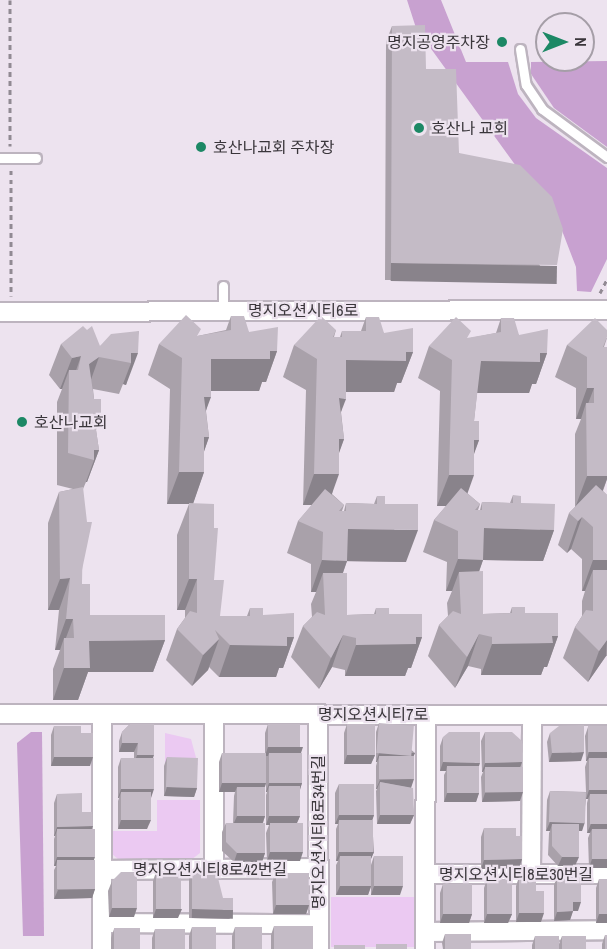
<!DOCTYPE html>
<meta charset="utf-8">
<style>
body{margin:0}
#map{position:relative;width:607px;height:949px;overflow:hidden;background:#ede3ef;font-family:"Archivo Narrow","Noto Sans KR",sans-serif}
div>[style]{position:absolute}
[style*='--x']{left:calc(var(--x)*1px);top:calc(var(--y)*1px);width:calc(var(--w)*1px);rotate:calc(var(--a)*1deg)}
.green>*{inset:0;background:#ebc9f2;transform-origin:0 0}
.forest>*{inset:0;background:#c8a1d0}
.path>*{height:3px;margin-top:-1.5px;transform-origin:0;background:repeating-linear-gradient(90deg,#918a93 0 4.5px,transparent 0 9px)}
.roads{filter:drop-shadow(2px 0 #bdb4bf) drop-shadow(-2px 0 #bdb4bf) drop-shadow(0 2px #bdb4bf) drop-shadow(0 -2px #bdb4bf)}
.lane>*{height:9px;margin:-4.5px;padding:0 4.5px;transform-origin:4.5px;border-radius:4.5px;background:#fff}
.street>*{height:18px;margin:-9px;padding:0 9px;transform-origin:9px;border-radius:9px;background:#fff}
.wall>*{inset:0;background:#a9a1aa}
.shaded-wall>*{inset:0;background:#89838b;transform-origin:0 0}
.building>*{inset:0;background:#c4bbc6;transform-origin:0 0}
.dots>*{width:16px;height:16px;translate:-50% -50%;box-sizing:border-box;border:3px solid #ede3ef;border-radius:50%}
span{translate:-50% -50%;white-space:nowrap;text-align:center;line-height:1.15;-webkit-text-stroke:4.5px #ede3ef;paint-order:stroke}
.poi-label{font-size:16px;color:#3a363b}
.right{translate:-100% -50%;text-align:right}
.left{translate:0 -50%;text-align:left}
.street-label{font-size:16px;color:#3a363b}
.north{position:absolute;left:535px;top:12px;width:60px;height:60px;box-sizing:border-box;background:#ede3ef;border:2px solid #a59ea7;border-radius:50%;rotate:90deg;font-size:16px;font-weight:700;line-height:24px;text-align:center;color:#3a363b}
.north::after{content:'';display:block;margin:auto;width:21px;height:27px;background:#1c8865;clip-path:polygon(50% 0,100% 100%,50% 72%,0 100%)}
</style>
<div id="map">
<div class="green">
<div style="clip-path:polygon(165px 733px,191px 739px,198px 765px,165px 764px)"></div>
<div style="clip-path:polygon(157px 800px,200px 800px,200px 853px,187px 863px,124px 864px,112px 854px,112px 831px,157px 831px)"></div>
<div style="left:331px;top:897px;width:88px;height:50px"></div>
</div>
<div class="forest">
<div style="clip-path:polygon(407px 0,441px 0,466px 62px,508px 62px,518px 94px,536px 118px,607px 168px,607px 259px,591px 292px,577px 291px,576px 267px,561px 228px,416px 28px)"></div>
<div style="clip-path:polygon(607px 61px,607px 147px,554px 108px,531px 74px,531px 62px)"></div>
<div style="clip-path:polygon(31px 732px,42px 732px,44px 936px,23px 936px,17px 743px)"></div>
</div>
<div class="path">
<div style="--x:10;--y:0;--w:146;--a:90"></div>
<div style="--x:11;--y:170;--w:126;--a:90"></div>
<div style="--x:600;--y:293;--w:16;--a:-63"></div>
</div>
<div class="roads">
<div class="lane">
<div style="--x:520;--y:49;--w:36;--a:81"></div>
<div style="--x:526;--y:85;--w:29;--a:56"></div>
<div style="--x:542;--y:109;--w:81;--a:36.4"></div>
<div style="--x:0;--y:158;--w:36;--a:0"></div>
<div style="--x:223;--y:286;--w:24;--a:90"></div>
</div>
<div class="street">
<div style="--x:0;--y:312;--w:607;--a:-0.19"></div>
<div style="--x:0;--y:714;--w:607;--a:0.09"></div>
<div style="--x:318;--y:714;--w:235;--a:89.8"></div>
<div style="--x:102;--y:715;--w:234;--a:90"></div>
<div style="--x:214;--y:869;--w:154;--a:-90"></div>
<div style="--x:102;--y:870;--w:217;--a:-0.5"></div>
<div style="--x:425;--y:874;--w:182;--a:0"></div>
<div style="--x:531;--y:874;--w:159;--a:-89.6"></div>
<div style="--x:102;--y:923;--w:217;--a:0.3"></div>
<div style="--x:426;--y:932;--w:181;--a:-0.6"></div>
<div style="--x:425;--y:949;--w:234;--a:-89.8"></div>
</div>
</div>
<div class="wall">
<div style="clip-path:polygon(392px 26px,426px 69px,459px 153px,551px 281px,385px 280px,386px 42px)"></div>
<div style="clip-path:polygon(231px 316px,249px 332px,277px 351px,266px 382px,262px 382px,259px 391px,211px 391px,206px 411px,209px 437px,204px 451px,204px 472px,193px 503px,214px 580px,220px 616px,247px 616px,250px 608px,294px 637px,283px 668px,279px 668px,276px 677px,219px 677px,209px 667px,208px 670px,192px 686px,166px 660px,177px 629px,185px 618px,185px 610px,177px 610px,177px 535px,189px 504px,167px 504px,170px 389px,148px 375px,159px 344px,226px 330px)"></div>
<div style="clip-path:polygon(366px 317px,384px 333px,413px 352px,401px 383px,397px 383px,394px 392px,346px 392px,341px 412px,344px 439px,339px 452px,332px 494px,344px 505px,342px 511px,344px 511px,346px 503px,374px 504px,377px 496px,385px 504px,406px 562px,347px 561px,343px 573px,347px 615px,374px 614px,376px 608px,389px 614px,422px 637px,411px 668px,408px 668px,405px 676px,345px 676px,345px 670px,332px 667px,319px 689px,291px 657px,303px 626px,312px 617px,311px 604px,316px 592px,311px 592px,311px 564px,287px 553px,298px 521px,312px 505px,303px 505px,306px 390px,283px 377px,294px 345px,336px 330px,334px 337px,340px 337px,342px 331px,361px 331px)"></div>
<div style="clip-path:polygon(501px 318px,519px 335px,547px 353px,536px 384px,532px 384px,529px 393px,477px 393px,474px 421px,479px 440px,474px 453px,467px 493px,480px 504px,478px 510px,480px 510px,482px 502px,510px 503px,513px 495px,521px 503px,554px 530px,543px 561px,483px 560px,479px 572px,483px 614px,510px 613px,512px 607px,525px 613px,558px 636px,547px 667px,544px 667px,541px 675px,481px 675px,481px 669px,468px 666px,455px 688px,428px 656px,439px 625px,448px 616px,447px 603px,452px 591px,446px 591px,447px 562px,423px 552px,434px 520px,446px 506px,437px 506px,440px 391px,418px 378px,429px 346px,496px 333px)"></div>
<div style="clip-path:polygon(139px 331px,126px 385px,123px 384px,119px 394px,93px 389px,94px 399px,101px 416px,96px 430px,99px 450px,87px 482px,86px 482px,83px 489px,82px 584px,90px 615px,165px 640px,153px 672px,88px 672px,78px 700px,53px 700px,53px 669px,60px 650px,55px 650px,59px 610px,48px 610px,48px 523px,59px 492px,73px 489px,57px 485px,57px 402px,62px 389px,60px 389px,49px 375px,61px 344px,100px 346px)"></div>
<div style="clip-path:polygon(607px 338px,604px 347px,607px 347px,607px 479px,603px 491px,607px 495px,607px 656px,606px 656px,588px 682px,563px 658px,575px 627px,582px 616px,582px 601px,585px 591px,582px 591px,582px 559px,571px 549px,567px 553px,558px 545px,569px 513px,575px 507px,575px 434px,581px 419px,576px 419px,576px 388px,555px 377px,567px 345px)"></div>
<div style="clip-path:polygon(379px 723px,415px 753px,413px 756px,411px 787px,414px 815px,410px 824px,377px 824px,376px 791px,377px 789px,376px 789px,376px 766px,377px 762px,376px 762px,376px 732px)"></div>
<div style="clip-path:polygon(130px 724px,153px 758px,151px 798px,147px 829px,118px 829px,118px 801px,119px 798px,118px 798px,118px 767px,121px 758px,134px 758px,134px 752px,119px 752px,119px 741px,122px 732px)"></div>
<div style="clip-path:polygon(268px 724px,301px 753px,302px 783px,300px 790px,300px 816px,297px 823px,300px 861px,267px 861px,266px 833px,269px 825px,266px 825px,266px 795px,267px 792px,266px 792px,266px 783px,265px 787px,265px 816px,263px 823px,265px 853px,262px 862px,234px 862px,222px 851px,222px 832px,226px 823px,233px 823px,234px 796px,235px 792px,219px 792px,219px 762px,222px 753px,265px 753px,265px 733px)"></div>
<div style="clip-path:polygon(347px 724px,375px 755px,371px 764px,344px 764px,344px 733px)"></div>
<div style="clip-path:polygon(54px 726px,81px 733px,90px 766px,51px 766px,51px 735px)"></div>
<div style="clip-path:polygon(607px 726px,607px 868px,589px 868px,588px 838px,590px 833px,587px 833px,587px 803px,588px 799px,586px 799px,582px 831px,579px 831px,575px 866px,558px 866px,548px 855px,549px 833px,550px 831px,546px 831px,547px 800px,550px 791px,586px 792px,585px 767px,587px 761px,586px 761px,585px 736px,588px 727px)"></div>
<div style="clip-path:polygon(485px 732px,522px 762px,520px 767px,520px 801px,482px 802px,481px 777px,483px 772px,482px 772px,481px 741px)"></div>
<div style="clip-path:polygon(550px 733px,581px 761px,549px 762px,547px 742px)"></div>
<div style="clip-path:polygon(443px 737px,479px 766px,479px 793px,476px 802px,444px 802px,444px 775px,446px 771px,440px 771px,440px 746px)"></div>
<div style="clip-path:polygon(167px 757px,197px 788px,194px 797px,164px 796px,164px 766px)"></div>
<div style="clip-path:polygon(339px 784px,374px 815px,372px 820px,374px 852px,371px 859px,371px 865px,374px 856px,400px 895px,371px 895px,371px 887px,368px 895px,336px 895px,336px 865px,338px 861px,336px 861px,336px 829px,338px 824px,335px 824px,335px 793px)"></div>
<div style="clip-path:polygon(57px 794px,82px 812px,92px 829px,95px 889px,92px 898px,54px 899px,54px 870px,56px 866px,54px 866px,54px 839px,55px 836px,54px 836px,54px 803px)"></div>
<div style="clip-path:polygon(484px 828px,516px 836px,522px 859px,519px 868px,481px 869px,481px 837px)"></div>
<div style="clip-path:polygon(192px 870px,230px 919px,189px 918px,189px 879px)"></div>
<div style="clip-path:polygon(156px 872px,178px 918px,153px 918px,153px 881px)"></div>
<div style="clip-path:polygon(276px 873px,309px 905px,306px 914px,273px 914px,272px 882px)"></div>
<div style="clip-path:polygon(557px 876px,578px 911px,573px 911px,570px 920px,554px 921px,554px 885px)"></div>
<div style="clip-path:polygon(519px 877px,536px 891px,541px 922px,516px 922px,516px 886px)"></div>
<div style="clip-path:polygon(487px 879px,512px 914px,508px 923px,484px 923px,484px 888px)"></div>
<div style="clip-path:polygon(599px 879px,607px 923px,596px 923px,596px 888px)"></div>
<div style="clip-path:polygon(112px 881px,134px 917px,109px 917px,108px 891px)"></div>
<div style="clip-path:polygon(443px 884px,472px 914px,469px 923px,440px 923px,440px 893px)"></div>
<div style="clip-path:polygon(274px 926px,312px 949px,271px 949px,271px 935px)"></div>
<div style="clip-path:polygon(192px 927px,216px 949px,189px 949px,189px 936px)"></div>
<div style="clip-path:polygon(235px 927px,262px 949px,232px 949px,232px 936px)"></div>
<div style="clip-path:polygon(114px 929px,140px 949px,111px 949px,111px 938px)"></div>
<div style="clip-path:polygon(155px 929px,185px 949px,152px 949px,152px 938px)"></div>
<div style="clip-path:polygon(445px 934px,471px 949px,443px 949px,442px 943px)"></div>
<div style="clip-path:polygon(605px 935px,607px 949px,602px 949px,602px 944px)"></div>
<div style="clip-path:polygon(535px 936px,559px 944px,562px 936px,586px 949px,532px 949px,532px 945px)"></div>
</div>
<div class="shaded-wall">
<div style="left:391px;top:263px;width:166px;height:18px;rotate:1deg"></div>
<div style="clip-path:polygon(270px 351px,277px 351px,266px 382px,262px 382px,259px 391px,199px 391px,211px 359px)"></div>
<div style="clip-path:polygon(406px 352px,413px 352px,401px 383px,397px 383px,394px 392px,335px 392px,346px 360px)"></div>
<div style="clip-path:polygon(131px 353px,138px 353px,126px 385px,123px 384px,131px 363px)"></div>
<div style="clip-path:polygon(540px 353px,547px 353px,536px 384px,532px 384px,529px 393px,469px 393px,481px 361px)"></div>
<div style="clip-path:polygon(81px 356px,70px 388px,69px 370px,62px 389px,60px 389px,72px 358px)"></div>
<div style="clip-path:polygon(99px 357px,88px 388px,89px 364px)"></div>
<div style="clip-path:polygon(587px 388px,594px 388px,586px 409px,586px 403px,581px 419px,576px 419px)"></div>
<div style="clip-path:polygon(204px 397px,211px 397px,199px 429px)"></div>
<div style="clip-path:polygon(339px 398px,346px 399px,334px 430px)"></div>
<div style="clip-path:polygon(94px 416px,101px 416px,89px 447px)"></div>
<div style="clip-path:polygon(204px 437px,209px 437px,198px 469px)"></div>
<div style="clip-path:polygon(339px 439px,344px 439px,333px 470px)"></div>
<div style="clip-path:polygon(474px 440px,479px 440px,468px 471px)"></div>
<div style="clip-path:polygon(94px 450px,99px 450px,87px 482px,86px 482px,94px 460px)"></div>
<div style="clip-path:polygon(179px 472px,204px 472px,193px 504px,167px 504px)"></div>
<div style="clip-path:polygon(314px 474px,339px 474px,328px 505px,303px 505px)"></div>
<div style="clip-path:polygon(449px 475px,474px 475px,463px 506px,437px 506px)"></div>
<div style="clip-path:polygon(587px 476px,607px 476px,607px 479px,596px 508px,575px 508px)"></div>
<div style="clip-path:polygon(582px 517px,571px 549px,567px 553px,578px 521px)"></div>
<div style="clip-path:polygon(484px 528px,554px 530px,543px 561px,483px 560px,472px 591px,459px 572px,452px 591px,446px 591px,458px 559px)"></div>
<div style="clip-path:polygon(348px 529px,418px 530px,406px 562px,336px 561px)"></div>
<div style="clip-path:polygon(322px 560px,347px 561px,336px 592px,323px 573px,316px 592px,311px 592px)"></div>
<div style="clip-path:polygon(593px 560px,607px 560px,607px 592px,593px 570px,585px 591px,582px 591px)"></div>
<div style="clip-path:polygon(70px 578px,59px 610px,48px 610px,60px 579px)"></div>
<div style="clip-path:polygon(189px 579px,197px 579px,185px 610px,177px 610px)"></div>
<div style="clip-path:polygon(66px 619px,73px 619px,64px 643px,64px 638px,60px 650px,55px 650px)"></div>
<div style="clip-path:polygon(479px 634px,468px 666px,455px 688px,467px 657px)"></div>
<div style="clip-path:polygon(343px 635px,332px 667px,319px 689px,331px 658px)"></div>
<div style="clip-path:polygon(552px 636px,558px 636px,547px 667px,544px 667px,541px 675px,481px 675px,492px 644px)"></div>
<div style="clip-path:polygon(287px 637px,294px 637px,283px 668px,279px 668px,276px 677px,219px 677px,230px 645px)"></div>
<div style="clip-path:polygon(416px 637px,422px 637px,411px 668px,408px 668px,405px 676px,345px 676px,356px 645px)"></div>
<div style="clip-path:polygon(219px 639px,208px 670px,192px 686px,203px 655px)"></div>
<div style="clip-path:polygon(165px 640px,153px 672px,88px 672px,78px 700px,53px 700px,64px 668px,89px 641px)"></div>
<div style="clip-path:polygon(607px 640px,606px 656px,588px 682px,599px 651px)"></div>
<div style="clip-path:polygon(122px 743px,138px 743px,134px 752px,119px 752px)"></div>
<div style="clip-path:polygon(268px 747px,303px 747px,300px 756px,269px 753px,268px 756px,265px 756px)"></div>
<div style="clip-path:polygon(584px 752px,581px 761px,549px 762px,552px 753px)"></div>
<div style="clip-path:polygon(589px 752px,607px 752px,607px 761px,589px 758px,587px 761px,586px 761px)"></div>
<div style="clip-path:polygon(379px 753px,415px 753px,411px 762px,379px 757px,377px 762px,376px 762px)"></div>
<div style="clip-path:polygon(137px 755px,154px 755px,151px 764px,134px 764px)"></div>
<div style="clip-path:polygon(347px 755px,375px 755px,371px 764px,344px 764px)"></div>
<div style="clip-path:polygon(54px 757px,93px 757px,90px 766px,51px 766px)"></div>
<div style="clip-path:polygon(443px 762px,480px 763px,477px 772px,447px 766px,446px 771px,440px 771px)"></div>
<div style="clip-path:polygon(522px 762px,519px 771px,485px 768px,483px 772px,482px 772px,485px 763px)"></div>
<div style="clip-path:polygon(414px 779px,411px 788px,380px 782px,377px 789px,376px 789px,380px 780px)"></div>
<div style="clip-path:polygon(222px 783px,266px 783px,263px 792px,237px 787px,235px 792px,219px 792px)"></div>
<div style="clip-path:polygon(269px 783px,302px 783px,299px 792px,269px 786px,267px 792px,266px 792px)"></div>
<div style="clip-path:polygon(167px 787px,197px 788px,194px 797px,164px 796px)"></div>
<div style="clip-path:polygon(121px 789px,154px 789px,151px 798px,121px 792px,119px 798px,118px 798px)"></div>
<div style="clip-path:polygon(589px 790px,607px 790px,607px 799px,590px 794px,588px 799px,586px 799px)"></div>
<div style="clip-path:polygon(523px 792px,520px 801px,482px 802px,485px 793px)"></div>
<div style="clip-path:polygon(447px 793px,479px 793px,476px 802px,444px 802px)"></div>
<div style="clip-path:polygon(339px 815px,374px 815px,371px 824px,339px 820px,338px 824px,335px 824px)"></div>
<div style="clip-path:polygon(380px 815px,414px 815px,410px 824px,377px 824px)"></div>
<div style="clip-path:polygon(237px 816px,265px 816px,262px 825px,233px 825px)"></div>
<div style="clip-path:polygon(269px 816px,300px 816px,296px 825px,266px 825px)"></div>
<div style="clip-path:polygon(121px 820px,151px 820px,147px 829px,118px 829px)"></div>
<div style="clip-path:polygon(550px 822px,585px 822px,582px 831px,552px 831px,552px 824px,550px 831px,546px 831px)"></div>
<div style="clip-path:polygon(591px 824px,607px 824px,607px 833px,592px 829px,590px 833px,587px 833px)"></div>
<div style="clip-path:polygon(93px 826px,89px 835px,57px 830px,55px 836px,54px 836px,57px 827px)"></div>
<div style="clip-path:polygon(270px 852px,303px 852px,300px 861px,267px 861px)"></div>
<div style="clip-path:polygon(339px 852px,374px 852px,370px 861px,340px 856px,338px 861px,336px 861px)"></div>
<div style="clip-path:polygon(237px 853px,265px 853px,262px 862px,234px 862px)"></div>
<div style="clip-path:polygon(57px 857px,95px 857px,92px 866px,57px 861px,56px 866px,54px 866px)"></div>
<div style="clip-path:polygon(562px 857px,579px 857px,575px 866px,558px 866px)"></div>
<div style="clip-path:polygon(522px 859px,519px 868px,481px 869px,484px 860px)"></div>
<div style="clip-path:polygon(592px 859px,607px 859px,607px 868px,589px 868px)"></div>
<div style="clip-path:polygon(340px 886px,371px 886px,368px 895px,336px 895px)"></div>
<div style="clip-path:polygon(374px 886px,403px 886px,400px 895px,371px 895px)"></div>
<div style="clip-path:polygon(95px 889px,92px 898px,54px 899px,58px 890px)"></div>
<div style="clip-path:polygon(573px 902px,581px 902px,578px 911px,570px 911px)"></div>
<div style="clip-path:polygon(276px 905px,309px 905px,306px 914px,273px 914px)"></div>
<div style="clip-path:polygon(112px 908px,137px 908px,134px 917px,109px 917px)"></div>
<div style="clip-path:polygon(156px 909px,182px 909px,178px 918px,153px 918px)"></div>
<div style="left:192px;top:909px;width:41px;height:9px;rotate:1deg"></div>
<div style="clip-path:polygon(573px 911px,570px 920px,554px 921px,557px 912px)"></div>
<div style="clip-path:polygon(519px 913px,544px 913px,541px 922px,516px 922px)"></div>
<div style="clip-path:polygon(443px 914px,472px 914px,469px 923px,440px 923px)"></div>
<div style="clip-path:polygon(487px 914px,512px 914px,508px 923px,484px 923px)"></div>
<div style="clip-path:polygon(599px 914px,607px 914px,607px 923px,596px 923px)"></div>
</div>
<div class="building">
<div style="clip-path:polygon(425px 25px,426px 69px,456px 69px,459px 153px,520px 165px,552px 197px,563px 229px,557px 265px,391px 263px,392px 26px)"></div>
<div style="clip-path:polygon(186px 315px,201px 329px,197px 336px,231px 330px,231px 316px,244px 316px,249px 332px,278px 327px,277px 351px,270px 351px,270px 359px,211px 359px,211px 397px,204px 397px,209px 437px,204px 437px,204px 472px,179px 472px,182px 358px,159px 344px)"></div>
<div style="clip-path:polygon(321px 316px,336px 330px,333px 337px,342px 337px,342px 331px,366px 331px,366px 317px,379px 317px,384px 333px,413px 328px,413px 352px,406px 352px,406px 361px,346px 360px,346px 399px,339px 398px,344px 439px,339px 439px,339px 474px,314px 474px,317px 359px,294px 345px)"></div>
<div style="clip-path:polygon(456px 317px,471px 331px,467px 338px,501px 332px,501px 318px,514px 318px,519px 335px,548px 329px,547px 353px,540px 353px,540px 362px,481px 361px,474px 421px,479px 421px,479px 440px,474px 440px,474px 475px,449px 475px,452px 360px,429px 346px)"></div>
<div style="clip-path:polygon(595px 318px,607px 330px,607px 337px,603px 347px,607px 347px,607px 476px,587px 476px,586px 403px,594px 403px,594px 388px,587px 388px,587px 357px,567px 345px)"></div>
<div style="clip-path:polygon(83px 326px,87px 330px,92px 326px,100px 346px,111px 334px,139px 331px,138px 353px,131px 353px,131px 363px,99px 357px,89px 364px,94px 399px,101px 399px,101px 416px,94px 416px,99px 450px,94px 450px,94px 460px,68px 453px,69px 370px,78px 370px,81px 356px,72px 358px,61px 344px)"></div>
<div style="clip-path:polygon(596px 485px,607px 495px,607px 560px,593px 560px,593px 527px,582px 517px,578px 521px,569px 513px)"></div>
<div style="clip-path:polygon(83px 487px,87px 522px,92px 522px,82px 570px,82px 584px,90px 584px,90px 615px,165px 615px,165px 640px,89px 641px,90px 668px,64px 668px,64px 638px,74px 638px,73px 619px,66px 619px,70px 578px,60px 579px,59px 492px)"></div>
<div style="clip-path:polygon(461px 488px,480px 504px,475px 510px,482px 510px,482px 502px,513px 503px,513px 495px,521px 496px,521px 503px,555px 504px,554px 530px,484px 528px,483px 560px,458px 559px,458px 531px,434px 520px)"></div>
<div style="clip-path:polygon(325px 489px,344px 505px,339px 511px,346px 511px,346px 503px,377px 504px,377px 496px,385px 496px,385px 504px,418px 504px,418px 530px,348px 529px,347px 561px,322px 560px,323px 532px,298px 521px)"></div>
<div style="clip-path:polygon(189px 503px,214px 504px,214px 528px,218px 528px,214px 580px,224px 580px,220px 616px,250px 616px,250px 608px,263px 608px,263px 615px,294px 613px,294px 637px,287px 637px,287px 646px,230px 645px,215px 630px,219px 639px,203px 655px,177px 629px,190px 611px,197px 613px,197px 579px,189px 579px)"></div>
<div style="clip-path:polygon(593px 570px,607px 570px,607px 640px,599px 651px,575px 627px,586px 610px,593px 611px)"></div>
<div style="clip-path:polygon(483px 571px,483px 614px,512px 613px,512px 607px,525px 607px,525px 613px,558px 613px,558px 636px,552px 636px,553px 643px,492px 644px,492px 637px,479px 634px,467px 657px,439px 625px,453px 611px,461px 614px,459px 572px)"></div>
<div style="clip-path:polygon(323px 573px,347px 573px,347px 615px,376px 614px,376px 608px,389px 608px,389px 614px,422px 614px,422px 637px,416px 637px,416px 644px,356px 645px,356px 638px,343px 635px,331px 658px,303px 626px,317px 612px,325px 615px)"></div>
<div style="left:379px;top:723px;width:35px;height:30px;rotate:5deg"></div>
<div style="clip-path:polygon(130px 724px,154px 724px,154px 755px,137px 755px,138px 743px,122px 743px,122px 732px)"></div>
<div style="left:268px;top:724px;width:32px;height:23px"></div>
<div style="left:347px;top:724px;width:28px;height:31px"></div>
<div style="clip-path:polygon(584px 725px,584px 752px,552px 753px,550px 733px,559px 726px)"></div>
<div style="clip-path:polygon(54px 726px,81px 726px,81px 733px,93px 733px,93px 757px,54px 757px)"></div>
<div style="left:607px;top:726px;width:26px;height:19px;rotate:90deg"></div>
<div style="clip-path:polygon(449px 732px,480px 732px,480px 763px,443px 762px,443px 737px)"></div>
<div style="clip-path:polygon(485px 732px,512px 732px,522px 741px,522px 762px,485px 763px)"></div>
<div style="left:222px;top:753px;width:44px;height:30px"></div>
<div style="left:269px;top:753px;width:33px;height:30px"></div>
<div style="left:414px;top:756px;width:23px;height:35px;rotate:90deg"></div>
<div style="left:167px;top:757px;width:31px;height:30px;rotate:2deg"></div>
<div style="left:121px;top:758px;width:33px;height:31px"></div>
<div style="left:589px;top:758px;width:18px;height:32px"></div>
<div style="left:447px;top:766px;width:32px;height:27px"></div>
<div style="left:523px;top:767px;width:25px;height:38px;rotate:90deg"></div>
<div style="clip-path:polygon(380px 782px,413px 788px,414px 815px,380px 815px)"></div>
<div style="left:339px;top:784px;width:35px;height:31px"></div>
<div style="left:269px;top:786px;width:31px;height:30px"></div>
<div style="left:237px;top:787px;width:28px;height:29px"></div>
<div style="left:550px;top:791px;width:36px;height:31px;rotate:2deg"></div>
<div style="left:121px;top:792px;width:30px;height:28px"></div>
<div style="clip-path:polygon(82px 793px,82px 812px,92px 812px,93px 826px,57px 827px,57px 794px)"></div>
<div style="left:590px;top:794px;width:17px;height:30px"></div>
<div style="left:339px;top:820px;width:34px;height:32px"></div>
<div style="clip-path:polygon(226px 823px,265px 823px,265px 853px,237px 853px,226px 842px)"></div>
<div style="left:303px;top:823px;width:29px;height:33px;rotate:90deg"></div>
<div style="clip-path:polygon(552px 824px,579px 824px,579px 857px,562px 857px,552px 846px)"></div>
<div style="clip-path:polygon(484px 828px,516px 828px,516px 836px,522px 836px,522px 859px,484px 860px)"></div>
<div style="left:95px;top:829px;width:28px;height:38px;rotate:90deg"></div>
<div style="left:592px;top:829px;width:15px;height:30px"></div>
<div style="left:340px;top:856px;width:31px;height:30px"></div>
<div style="left:374px;top:856px;width:29px;height:30px"></div>
<div style="left:95px;top:860px;width:29px;height:38px;rotate:90deg"></div>
<div style="clip-path:polygon(192px 870px,216px 870px,223px 898px,233px 898px,233px 910px,192px 909px)"></div>
<div style="clip-path:polygon(121px 872px,137px 872px,137px 908px,112px 908px,112px 881px)"></div>
<div style="left:156px;top:872px;width:25px;height:37px"></div>
<div style="left:276px;top:873px;width:33px;height:32px"></div>
<div style="clip-path:polygon(557px 876px,581px 876px,581px 902px,573px 902px,573px 911px,557px 912px)"></div>
<div style="clip-path:polygon(519px 877px,536px 877px,536px 891px,544px 891px,544px 913px,519px 913px)"></div>
<div style="left:487px;top:879px;width:25px;height:35px"></div>
<div style="left:599px;top:879px;width:8px;height:35px"></div>
<div style="left:443px;top:884px;width:29px;height:30px"></div>
<div style="left:274px;top:926px;width:39px;height:23px"></div>
<div style="left:192px;top:927px;width:24px;height:22px"></div>
<div style="left:235px;top:927px;width:27px;height:22px"></div>
<div style="left:140px;top:928px;width:21px;height:26px;rotate:90deg"></div>
<div style="left:155px;top:929px;width:30px;height:20px"></div>
<div style="left:445px;top:934px;width:26px;height:15px"></div>
<div style="left:605px;top:935px;width:2px;height:14px"></div>
<div style="left:535px;top:936px;width:24px;height:13px"></div>
<div style="left:562px;top:936px;width:24px;height:13px"></div>
<div style="left:376px;top:944px;width:31px;height:5px"></div>
<div style="left:334px;top:945px;width:31px;height:4px"></div>
</div>
<div class="dots">
<div style="left:502px;top:42px;background:#1c8865"></div>
<div style="left:419px;top:128px;background:#1c8865"></div>
<div style="left:201px;top:147px;background:#1c8865"></div>
<div style="left:22px;top:422px;background:#1c8865"></div>
</div>
<div class="poi-label">
<span class="right" style="left:490px;top:42px">명지공영주차장</span>
<span class="left" style="left:431px;top:128px">호산나 교회</span>
<span class="left" style="left:213px;top:147px">호산나교회 주차장</span>
<span class="left" style="left:34px;top:422px">호산나교회</span>
</div>
<div class="street-label">
<span style="left:303px;top:310px">명지오션시티6로</span>
<span style="left:373px;top:714px">명지오션시티7로</span>
<span style="left:318px;top:832px;rotate:-90deg">명지오션시티8로34번길</span>
<span style="left:210px;top:869px">명지오션시티8로42번길</span>
<span style="left:516px;top:874px">명지오션시티8로30번길</span>
</div>
<div class="north">N</div>
</div>
